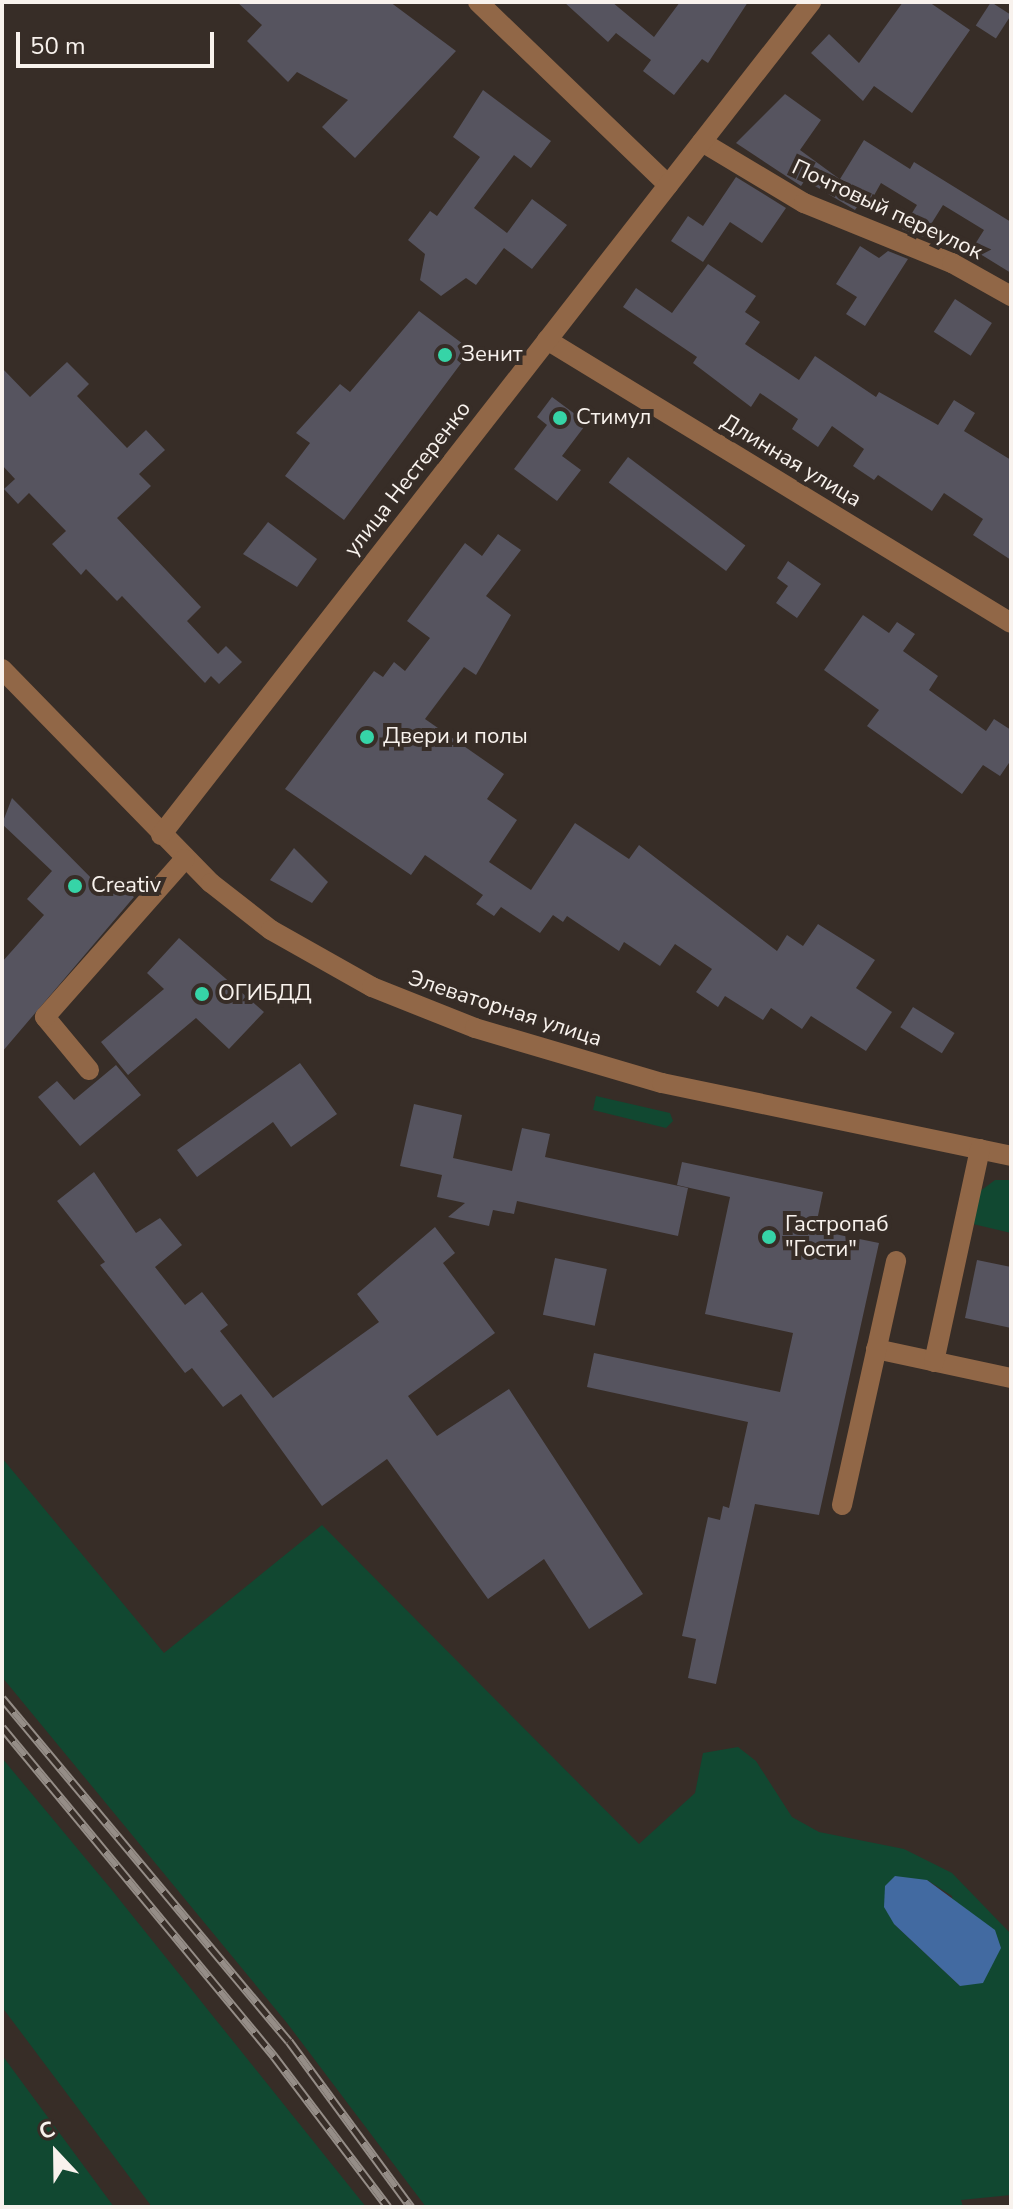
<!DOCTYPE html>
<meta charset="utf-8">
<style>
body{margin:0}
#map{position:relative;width:1013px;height:2209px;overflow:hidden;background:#372d27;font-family:"Nunito Sans",sans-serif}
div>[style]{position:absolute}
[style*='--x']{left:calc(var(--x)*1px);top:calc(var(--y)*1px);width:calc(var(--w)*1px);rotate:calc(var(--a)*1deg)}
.green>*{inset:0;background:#114831}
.water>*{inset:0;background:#426aa1}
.building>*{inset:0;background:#56545f;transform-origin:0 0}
.minor>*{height:20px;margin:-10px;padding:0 10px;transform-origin:10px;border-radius:10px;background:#916747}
.rail>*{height:9px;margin-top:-4.5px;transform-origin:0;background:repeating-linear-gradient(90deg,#372d27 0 18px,#958d87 0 36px);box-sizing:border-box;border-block:2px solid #958d87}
.dots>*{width:22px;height:22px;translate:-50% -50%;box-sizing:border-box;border:4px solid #372d27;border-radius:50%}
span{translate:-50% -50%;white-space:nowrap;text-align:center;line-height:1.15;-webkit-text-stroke:8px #372d27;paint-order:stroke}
.street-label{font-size:22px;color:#f8f2ed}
.poi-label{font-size:22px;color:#f8f2ed}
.left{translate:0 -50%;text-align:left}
.frame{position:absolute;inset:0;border:4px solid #f8f2ed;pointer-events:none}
.north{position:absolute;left:16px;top:2113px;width:80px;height:80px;-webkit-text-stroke:6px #372d27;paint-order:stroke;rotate:338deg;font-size:22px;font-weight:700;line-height:32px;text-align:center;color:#f8f2ed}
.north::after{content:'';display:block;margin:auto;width:28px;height:36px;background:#f8f2ed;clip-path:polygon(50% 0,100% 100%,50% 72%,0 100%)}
.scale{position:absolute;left:16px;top:32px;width:198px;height:36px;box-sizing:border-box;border:4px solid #f8f2ed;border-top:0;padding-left:10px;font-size:24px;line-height:28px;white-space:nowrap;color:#f8f2ed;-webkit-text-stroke:6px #372d27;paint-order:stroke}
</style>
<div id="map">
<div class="green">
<div style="clip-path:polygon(596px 1096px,670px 1113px,673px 1121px,666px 1128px,593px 1110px)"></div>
<div style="clip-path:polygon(995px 1180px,1011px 1180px,1011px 1233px,973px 1224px,979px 1192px)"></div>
<div style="clip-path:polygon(evenodd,2px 1458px,164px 1653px,322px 1525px,639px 1844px,695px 1793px,703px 1753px,738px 1747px,756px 1761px,792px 1817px,819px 1832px,904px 1849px,952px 1873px,1011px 1934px,1011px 2195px,961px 2200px,963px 2207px,426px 2207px,287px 2023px,2px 1677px,2px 1458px,927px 1880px,952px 1896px,960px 1986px,894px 1924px,927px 1880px)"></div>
<div style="clip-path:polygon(2px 1758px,111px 1889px,366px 2207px,152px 2207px,2px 2007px)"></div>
<div style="clip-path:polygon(2px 2055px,114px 2207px,2px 2207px)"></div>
</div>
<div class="water">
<div style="clip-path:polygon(895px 1876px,927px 1880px,995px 1930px,1001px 1948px,983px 1983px,960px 1986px,894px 1924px,884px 1907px,885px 1886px)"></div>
</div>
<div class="building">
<div style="clip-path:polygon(237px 2px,390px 2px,456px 51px,355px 158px,322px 127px,348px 100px,297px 72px,288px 82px,247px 41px,262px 25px)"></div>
<div style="clip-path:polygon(564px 2px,612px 2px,654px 37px,680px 2px,748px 2px,708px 63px,702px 59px,674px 95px,643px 71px,651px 60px,616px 33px,608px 42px)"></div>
<div style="clip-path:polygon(903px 2px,929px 2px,970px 30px,912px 113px,874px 86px,863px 101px,811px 53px,829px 34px,859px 63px)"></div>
<div style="left:991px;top:2px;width:24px;height:28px;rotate:33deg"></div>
<div style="clip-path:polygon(483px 90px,551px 141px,531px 168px,514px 155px,474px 208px,507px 233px,532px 199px,567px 225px,532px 269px,504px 248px,476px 285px,466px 278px,441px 296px,420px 280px,425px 254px,408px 240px,430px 211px,437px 216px,480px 157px,453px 137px)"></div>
<div style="clip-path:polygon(785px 94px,821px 120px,800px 150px,864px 197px,855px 210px,805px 180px,801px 186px,736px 143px)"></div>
<div style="clip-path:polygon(864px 140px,910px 169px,914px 162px,1011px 222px,1011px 273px,972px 249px,984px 230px,943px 205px,923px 237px,902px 229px,917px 205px,881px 183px,872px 199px,840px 179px)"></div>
<div style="clip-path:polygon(736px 177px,786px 208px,762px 243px,730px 222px,703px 262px,671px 241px,688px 216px,703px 226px)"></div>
<div style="clip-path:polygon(860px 246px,879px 258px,888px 251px,908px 259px,865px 326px,846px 314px,857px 297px,836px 284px)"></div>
<div style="clip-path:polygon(708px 264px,756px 296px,745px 312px,760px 322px,745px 344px,799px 380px,815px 356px,876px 397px,879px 392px,938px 425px,954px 400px,975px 413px,964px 431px,1011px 460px,1011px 560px,973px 535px,983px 519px,944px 493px,932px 511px,878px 475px,874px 480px,853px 466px,864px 449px,832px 426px,818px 447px,792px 429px,798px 419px,760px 393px,751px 407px,693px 363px,697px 357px,623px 307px,636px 288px,672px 313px)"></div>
<div style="left:955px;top:299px;width:44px;height:39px;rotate:33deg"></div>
<div style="clip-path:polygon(419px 311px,471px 350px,344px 520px,285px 476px,310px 443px,296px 433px,340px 384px,350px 392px)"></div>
<div style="clip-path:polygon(67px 362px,89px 384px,77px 396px,127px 448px,146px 430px,165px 450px,139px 474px,151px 486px,117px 518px,201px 607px,187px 621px,218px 654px,226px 646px,242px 662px,219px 684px,211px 676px,205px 683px,122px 596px,117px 601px,86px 569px,81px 575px,52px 544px,66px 531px,29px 493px,18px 504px,4px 489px,15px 479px,2px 465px,2px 368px,30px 397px)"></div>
<div style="clip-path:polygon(552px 397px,587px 423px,562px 456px,581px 470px,557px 501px,514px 469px,547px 425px,537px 417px)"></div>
<div style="left:628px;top:457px;width:147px;height:32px;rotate:37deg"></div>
<div style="clip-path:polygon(268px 522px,317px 559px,297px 587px,243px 554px)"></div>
<div style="clip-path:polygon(498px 534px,521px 550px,486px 596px,511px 615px,476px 675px,464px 667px,425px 719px,504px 774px,487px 799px,517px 820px,489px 862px,531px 890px,575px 823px,629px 859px,639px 845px,777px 951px,787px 935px,803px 946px,818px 924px,875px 960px,856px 988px,892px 1012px,866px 1051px,811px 1016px,802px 1029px,771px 1008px,763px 1020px,725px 996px,718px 1007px,696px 992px,712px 969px,675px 944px,660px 966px,624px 942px,619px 951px,567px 916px,563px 922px,553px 915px,540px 933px,501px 907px,494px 916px,476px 904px,483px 895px,425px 855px,411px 875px,285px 789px,374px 671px,383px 677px,394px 662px,405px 671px,430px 638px,407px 621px,465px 543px,482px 556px)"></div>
<div style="clip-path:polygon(788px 561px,821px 584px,797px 618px,776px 603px,788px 586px,777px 578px)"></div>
<div style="clip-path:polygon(863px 615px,889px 633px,897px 622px,915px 634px,903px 651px,938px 676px,929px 690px,986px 731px,994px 719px,1011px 730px,1011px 760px,1000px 776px,983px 765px,962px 794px,867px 726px,879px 710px,824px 670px)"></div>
<div style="clip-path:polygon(12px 798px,107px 894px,117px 883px,134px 897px,2px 1052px,2px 962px,44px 915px,27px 899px,52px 871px,2px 824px)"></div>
<div style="clip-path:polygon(294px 848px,328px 882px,312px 903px,270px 880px)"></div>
<div style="clip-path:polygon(179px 938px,264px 1012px,229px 1049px,196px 1018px,128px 1075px,101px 1042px,164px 989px,147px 973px)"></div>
<div style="left:913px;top:1007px;width:49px;height:24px;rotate:32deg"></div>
<div style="clip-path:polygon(300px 1063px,337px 1114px,291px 1147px,273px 1122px,197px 1177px,177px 1150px)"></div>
<div style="clip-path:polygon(116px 1065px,141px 1095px,80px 1146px,38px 1097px,57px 1081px,74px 1100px)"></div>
<div style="clip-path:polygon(414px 1104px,462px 1115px,453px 1158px,512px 1171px,522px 1128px,550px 1134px,545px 1157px,688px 1188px,678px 1236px,517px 1201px,514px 1214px,493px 1210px,489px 1226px,448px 1217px,465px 1203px,437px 1197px,442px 1175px,400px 1166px)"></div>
<div style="clip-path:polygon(682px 1162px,823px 1192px,815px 1230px,879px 1243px,819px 1515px,755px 1504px,716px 1684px,688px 1678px,696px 1639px,682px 1636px,708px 1517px,720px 1520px,723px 1506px,729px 1508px,748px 1422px,587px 1387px,594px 1353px,780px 1392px,793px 1333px,705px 1314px,730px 1197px,677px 1185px)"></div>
<div style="clip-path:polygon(94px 1172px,136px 1233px,160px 1218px,182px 1245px,155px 1267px,185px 1305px,202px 1292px,228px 1325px,220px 1331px,273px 1398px,379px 1322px,357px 1294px,435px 1227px,455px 1253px,443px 1263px,495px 1333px,408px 1396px,437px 1436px,509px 1389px,643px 1594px,589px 1629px,544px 1559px,488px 1599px,387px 1459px,322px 1506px,241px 1394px,223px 1407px,192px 1368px,185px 1373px,100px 1265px,105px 1262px,57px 1201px)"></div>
<div style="left:555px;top:1258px;width:53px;height:58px;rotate:12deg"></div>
<div style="clip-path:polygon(977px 1260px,1011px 1267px,1011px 1328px,965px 1318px)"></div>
</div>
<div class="minor">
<div style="--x:478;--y:2;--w:264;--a:43.9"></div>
<div style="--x:702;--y:142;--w:119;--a:30.9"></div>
<div style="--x:804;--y:203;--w:160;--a:22.1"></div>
<div style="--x:952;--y:263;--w:68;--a:29.2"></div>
<div style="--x:547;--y:340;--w:543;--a:31.38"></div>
<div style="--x:2;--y:669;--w:299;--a:45.7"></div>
<div style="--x:211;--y:883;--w:76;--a:38.1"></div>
<div style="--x:271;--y:930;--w:116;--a:29.4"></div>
<div style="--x:372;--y:987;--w:111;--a:21.7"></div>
<div style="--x:475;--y:1028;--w:195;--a:16.4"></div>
<div style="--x:662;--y:1083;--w:357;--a:11.8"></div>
<div style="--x:161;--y:835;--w:1057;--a:-52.03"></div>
<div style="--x:89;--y:1070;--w:69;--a:-129.7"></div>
<div style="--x:45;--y:1017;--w:211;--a:-48.5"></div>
<div style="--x:876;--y:1349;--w:138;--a:12.1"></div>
<div style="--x:934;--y:1362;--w:218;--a:-77.8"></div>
<div style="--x:842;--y:1505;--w:250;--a:-77.5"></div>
</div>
<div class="rail">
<div style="--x:2;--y:1698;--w:447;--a:50.1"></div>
<div style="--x:289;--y:2041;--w:206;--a:53.7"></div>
<div style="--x:2;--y:1727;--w:427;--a:50.4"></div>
<div style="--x:274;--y:2056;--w:189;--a:52.9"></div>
</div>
<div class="dots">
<div style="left:445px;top:355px;background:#36d4a7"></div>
<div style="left:560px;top:418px;background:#36d4a7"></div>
<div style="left:367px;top:737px;background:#36d4a7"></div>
<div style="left:75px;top:886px;background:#36d4a7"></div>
<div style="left:202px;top:994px;background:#36d4a7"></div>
<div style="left:769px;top:1237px;background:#36d4a7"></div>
</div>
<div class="street-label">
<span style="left:887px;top:210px;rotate:25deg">Почтовый переулок</span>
<span style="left:791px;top:461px;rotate:31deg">Длинная улица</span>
<span style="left:408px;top:479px;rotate:-52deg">улица Нестеренко</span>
<span style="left:505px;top:1009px;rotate:18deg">Элеваторная улица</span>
</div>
<div class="poi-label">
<span class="left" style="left:461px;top:355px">Зенит</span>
<span class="left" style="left:576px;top:418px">Стимул</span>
<span class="left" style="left:383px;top:737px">Двери и полы</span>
<span class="left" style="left:91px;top:886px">Creativ</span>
<span class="left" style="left:218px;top:994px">ОГИБДД</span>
<span class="left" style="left:785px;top:1237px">Гастропаб<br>"Гости"</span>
</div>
<div class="frame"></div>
<div class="north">С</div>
<div class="scale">50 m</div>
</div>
